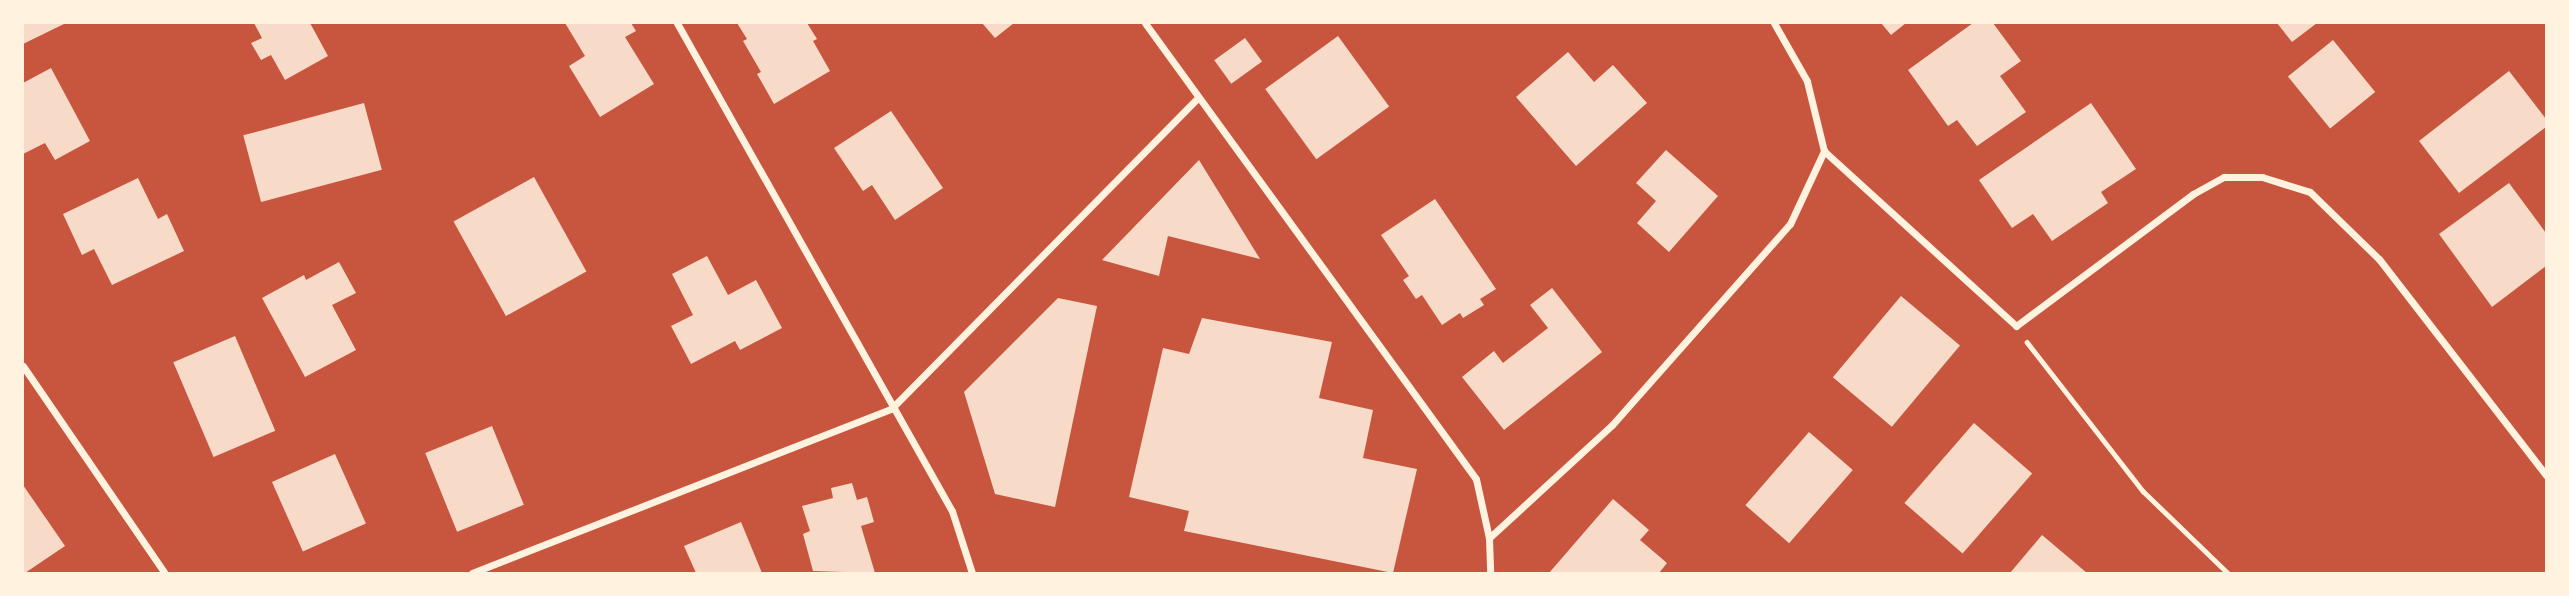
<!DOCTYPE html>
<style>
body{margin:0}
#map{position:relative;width:2569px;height:596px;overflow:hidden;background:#c8553d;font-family:Poppins,sans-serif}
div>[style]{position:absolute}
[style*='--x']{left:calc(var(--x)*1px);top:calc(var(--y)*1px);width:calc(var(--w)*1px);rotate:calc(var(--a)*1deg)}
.building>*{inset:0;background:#f7dbc8;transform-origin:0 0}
.path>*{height:4.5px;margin:-2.25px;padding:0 2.25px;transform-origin:2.25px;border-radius:2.25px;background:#fff3e0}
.minor>*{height:7px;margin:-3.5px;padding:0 3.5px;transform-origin:3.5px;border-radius:3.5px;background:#fff3e0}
span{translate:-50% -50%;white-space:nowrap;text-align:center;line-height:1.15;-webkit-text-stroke:7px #fff3e0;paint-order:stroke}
.frame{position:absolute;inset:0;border:24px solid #fff3e0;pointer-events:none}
</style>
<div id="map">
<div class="building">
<div style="clip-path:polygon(23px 23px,66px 23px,23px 44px)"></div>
<div style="clip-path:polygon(254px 23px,310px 23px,328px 56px,285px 80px,271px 55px,261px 60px,251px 43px,262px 38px)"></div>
<div style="clip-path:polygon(565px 23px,631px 23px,636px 31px,625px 37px,654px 84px,600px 117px,569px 66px,585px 56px)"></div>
<div style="clip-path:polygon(737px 23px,807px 23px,817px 39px,813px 41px,830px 71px,774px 104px,757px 74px,761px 72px,743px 41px,747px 39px)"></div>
<div style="clip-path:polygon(982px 23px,1014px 23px,995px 38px)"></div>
<div style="clip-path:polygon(1881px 23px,1906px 23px,1891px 35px)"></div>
<div style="clip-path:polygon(1973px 23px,1993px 23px,2021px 61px,2000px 76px,2026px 112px,1977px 146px,1957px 120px,1948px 126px,1908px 70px)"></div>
<div style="clip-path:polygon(2277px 23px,2317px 23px,2292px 42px)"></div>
<div style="left:1338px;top:36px;width:87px;height:90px;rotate:54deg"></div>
<div style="left:1245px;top:38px;width:29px;height:38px;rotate:54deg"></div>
<div style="left:2333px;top:40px;width:67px;height:58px;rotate:51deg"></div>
<div style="clip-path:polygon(1568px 52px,1594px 82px,1613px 65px,1647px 103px,1576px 166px,1516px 97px)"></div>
<div style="clip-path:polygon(51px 68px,90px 141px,55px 160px,45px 143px,23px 154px,23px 83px)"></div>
<div style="clip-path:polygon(2509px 71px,2546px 119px,2546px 127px,2459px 193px,2419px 141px)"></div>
<div style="left:364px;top:103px;width:69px;height:125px;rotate:75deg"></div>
<div style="clip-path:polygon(2091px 103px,2136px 169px,2101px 192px,2108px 203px,2052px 241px,2033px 214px,2012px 228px,1979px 180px)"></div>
<div style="clip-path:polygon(891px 111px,943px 188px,895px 220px,872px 185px,863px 191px,834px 148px)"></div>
<div style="clip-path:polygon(1666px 150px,1718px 196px,1669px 252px,1637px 223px,1656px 201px,1636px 183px)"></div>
<div style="clip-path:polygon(1199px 160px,1260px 259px,1168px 236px,1159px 276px,1102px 260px)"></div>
<div style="left:534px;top:177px;width:108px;height:92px;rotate:61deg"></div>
<div style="clip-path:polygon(138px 178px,158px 219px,167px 214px,184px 251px,112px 285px,94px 249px,82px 255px,63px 214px)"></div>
<div style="clip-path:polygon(2509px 183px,2546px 233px,2546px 266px,2492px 307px,2439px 234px)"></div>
<div style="clip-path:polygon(1435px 199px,1496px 289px,1480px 299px,1484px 305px,1463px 318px,1460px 313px,1442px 325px,1422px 295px,1416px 299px,1403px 280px,1409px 276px,1381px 235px)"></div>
<div style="clip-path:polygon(707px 256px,728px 295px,756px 280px,782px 328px,740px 350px,735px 341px,691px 364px,671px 326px,693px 315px,672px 274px)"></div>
<div style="clip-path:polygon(339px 262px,356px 293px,332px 305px,356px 350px,305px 377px,262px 298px,304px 275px,306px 280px)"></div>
<div style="clip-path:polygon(1552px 288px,1602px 352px,1504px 430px,1462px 377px,1494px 351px,1503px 363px,1548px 328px,1530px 305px)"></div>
<div style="left:1901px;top:296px;width:77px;height:106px;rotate:40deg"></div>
<div style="clip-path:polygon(1058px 298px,1097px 306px,1055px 507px,995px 494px,964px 392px)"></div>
<div style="clip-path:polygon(1202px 318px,1332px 342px,1319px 398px,1373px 410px,1363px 458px,1417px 469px,1393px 573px,1184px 531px,1189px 511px,1129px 497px,1163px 348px,1189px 354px)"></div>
<div style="left:235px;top:336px;width:103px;height:67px;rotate:67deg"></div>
<div style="left:1974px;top:423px;width:77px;height:106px;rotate:41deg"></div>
<div style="left:492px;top:426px;width:85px;height:72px;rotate:68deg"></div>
<div style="left:1809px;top:432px;width:58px;height:97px;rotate:41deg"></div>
<div style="left:335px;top:454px;width:76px;height:69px;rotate:66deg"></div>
<div style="clip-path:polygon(852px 483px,857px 500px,867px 497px,874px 522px,861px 526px,875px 573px,813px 571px,803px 534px,810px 531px,802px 506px,833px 498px,831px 488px)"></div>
<div style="clip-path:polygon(23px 485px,65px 546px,25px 573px,23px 573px)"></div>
<div style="clip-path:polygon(1613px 499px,1649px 530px,1640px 540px,1667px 563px,1659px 573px,1549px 573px)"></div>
<div style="clip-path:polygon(741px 522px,762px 573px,696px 573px,684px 546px)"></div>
<div style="clip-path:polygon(2042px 535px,2087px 573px,2010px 573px)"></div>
</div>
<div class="path">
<div style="--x:2027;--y:342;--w:189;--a:52.1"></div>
<div style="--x:2143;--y:491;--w:118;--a:44"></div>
</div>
<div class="minor">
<div style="--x:677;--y:23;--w:560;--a:60.6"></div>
<div style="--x:952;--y:511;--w:65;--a:72.1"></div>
<div style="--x:1145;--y:23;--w:563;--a:54.02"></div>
<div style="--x:1476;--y:479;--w:60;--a:77.6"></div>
<div style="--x:1489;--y:538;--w:35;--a:88"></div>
<div style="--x:1824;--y:151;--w:260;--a:42.3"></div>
<div style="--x:2016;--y:326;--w:221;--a:-36.7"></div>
<div style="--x:2193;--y:194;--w:35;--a:-29"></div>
<div style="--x:2224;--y:177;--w:38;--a:0"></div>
<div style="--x:2262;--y:177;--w:50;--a:17.4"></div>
<div style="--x:2310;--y:192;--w:96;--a:44.2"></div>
<div style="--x:2379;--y:259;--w:273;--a:52.3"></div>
<div style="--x:23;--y:366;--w:251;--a:55.6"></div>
<div style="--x:1489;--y:538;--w:167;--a:-42.6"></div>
<div style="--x:1612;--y:425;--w:268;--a:-48.5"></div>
<div style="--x:1790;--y:224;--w:81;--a:-65"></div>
<div style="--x:1824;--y:151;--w:72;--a:-103.7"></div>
<div style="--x:1807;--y:81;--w:67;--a:-119.6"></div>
<div style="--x:472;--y:573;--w:451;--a:-21.4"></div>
<div style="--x:892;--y:408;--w:436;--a:-45.4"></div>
</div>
<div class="frame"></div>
</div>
